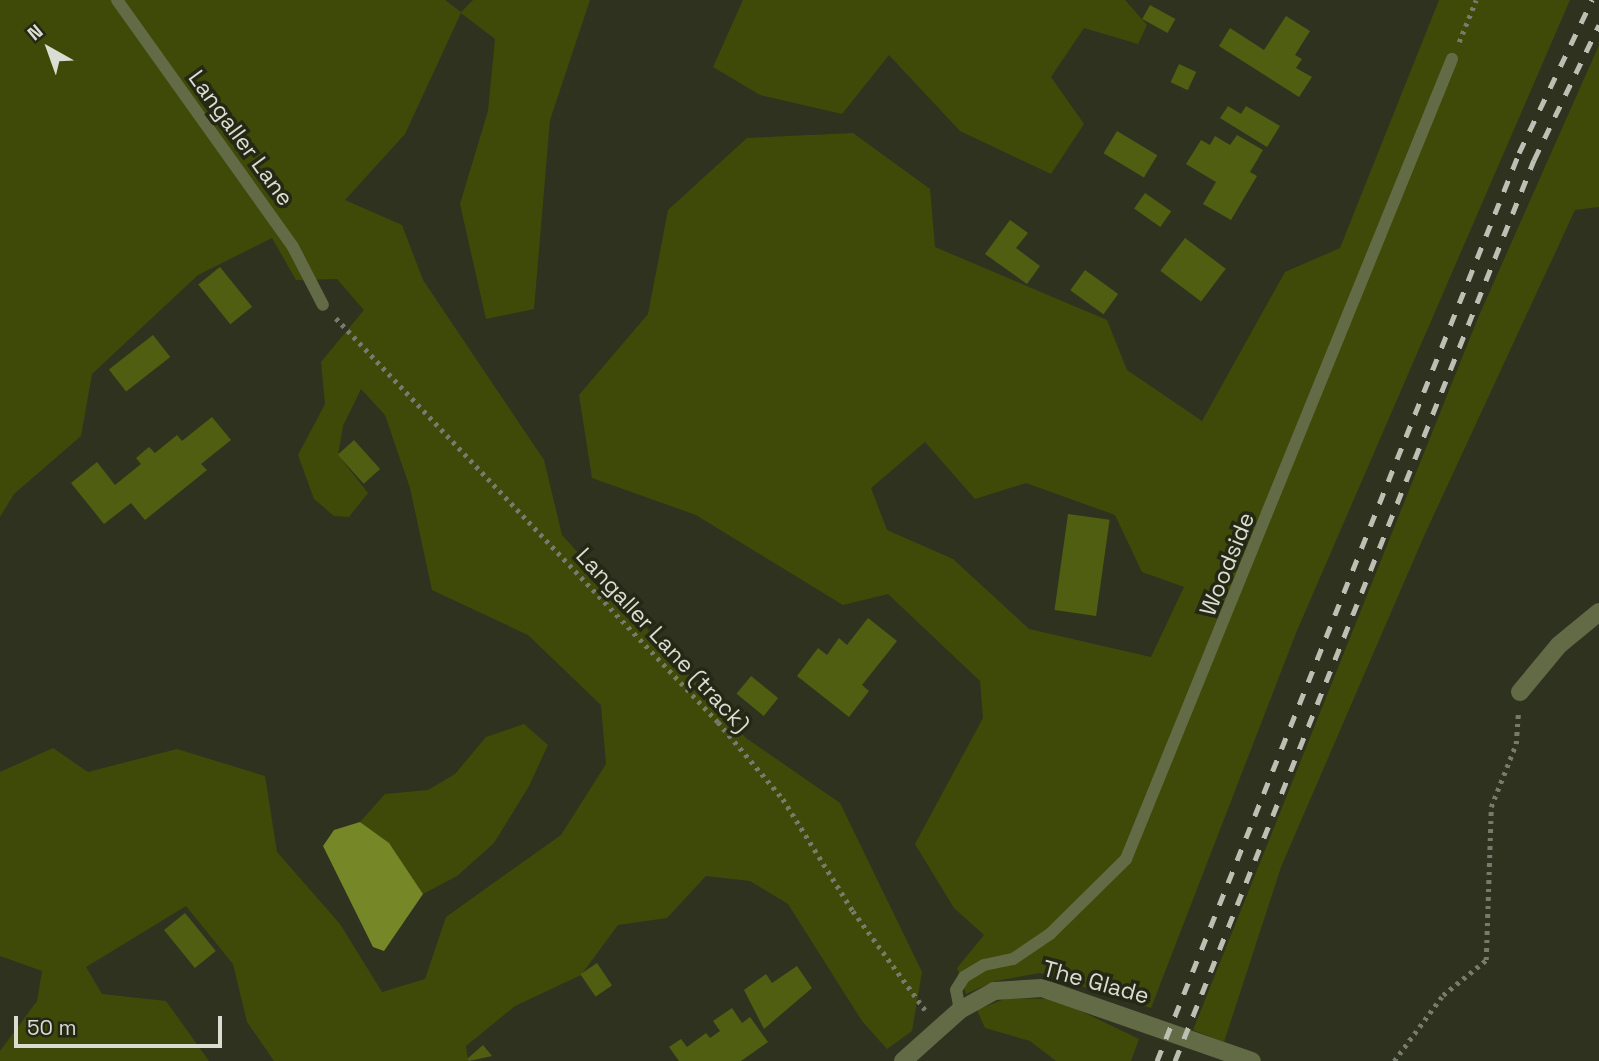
<!DOCTYPE html>
<style>
body{margin:0}
#map{position:relative;width:1599px;height:1061px;overflow:hidden;background:#2e321f;font-family:"Space Grotesk",sans-serif}
div>[style]{position:absolute}
[style*='--x']{left:calc(var(--x)*1px);top:calc(var(--y)*1px);width:calc(var(--w)*1px);rotate:calc(var(--a)*1deg)}
.green>*{inset:0;background:#3f4a09}
.water>*{inset:0;background:#758726}
.building>*{inset:0;background:#505e12;transform-origin:0 0}
.path>*{height:4.5px;margin-top:-2.25px;transform-origin:0;background:repeating-linear-gradient(90deg,#777b6b 0 3.5px,transparent 0 8.5px)}
.service>*{height:12px;margin:-6px;padding:0 6px;transform-origin:6px;border-radius:6px;background:#626b46}
.minor>*{height:18px;margin:-9px;padding:0 9px;transform-origin:9px;border-radius:9px;background:#626b46}
.rail>*{height:5px;margin-top:-2.5px;transform-origin:0;background:repeating-linear-gradient(90deg,#bcc0b2 0 12px,transparent 0 24px)}
span{translate:-50% -50%;white-space:nowrap;text-align:center;line-height:1.15;-webkit-text-stroke:7px #242815;paint-order:stroke}
.street-label{font-size:23px;color:#daddd1}
.north{position:absolute;left:14px;top:14px;width:70px;height:70px;-webkit-text-stroke:5px #242815;paint-order:stroke;rotate:320deg;font-size:19px;font-weight:700;line-height:28px;text-align:center;color:#daddd1}
.north::after{content:'';display:block;margin:auto;width:24px;height:32px;background:#daddd1;clip-path:polygon(50% 0,100% 100%,50% 72%,0 100%)}
.scale{position:absolute;left:14px;top:1016px;width:208px;height:32px;box-sizing:border-box;border:4px solid #daddd1;border-top:0;padding-left:9px;font-size:21px;line-height:24px;white-space:nowrap;color:#daddd1;-webkit-text-stroke:5px #242815;paint-order:stroke}
</style>
<div id="map">
<div class="green">
<div style="clip-path:polygon(0 0,445px 0,461px 12px,473px 0,590px 0,550px 120px,534px 309px,486px 319px,460px 204px,488px 111px,495px 39px,461px 13px,405px 134px,345px 200px,402px 225px,423px 280px,544px 460px,562px 535px,746px 738px,840px 803px,922px 972px,912px 1031px,887px 1049px,862px 1021px,788px 904px,750px 881px,706px 876px,667px 918px,618px 925px,581px 975px,515px 1006px,466px 1046px,468px 1061px,274px 1061px,247px 1022px,233px 964px,186px 906px,86px 967px,102px 994px,166px 1001px,209px 1061px,0 1061px,0 1051px,37px 1001px,42px 971px,0 956px,0 772px,53px 748px,88px 772px,177px 749px,265px 776px,277px 852px,340px 924px,382px 992px,425px 979px,446px 917px,561px 835px,606px 764px,601px 705px,528px 635px,432px 590px,410px 488px,385px 415px,361px 389px,343px 426px,338px 455px,368px 493px,349px 517px,334px 516px,314px 499px,298px 455px,325px 404px,321px 362px,364px 310px,337px 279px,296px 280px,272px 238px,198px 275px,92px 374px,81px 436px,14px 494px,0 517px)"></div>
<div style="clip-path:polygon(743px 0,1125px 0,1147px 25px,1138px 44px,1084px 28px,1051px 77px,1084px 124px,1051px 174px,960px 131px,889px 55px,842px 114px,760px 95px,713px 67px)"></div>
<div style="clip-path:polygon(evenodd,1439px 0,1570px 0,1296px 633px,1151px 1008px,1040px 973px,995px 981px,966px 994px,957px 968px,984px 935px,954px 908px,915px 844px,983px 718px,980px 681px,888px 594px,843px 605px,696px 515px,592px 478px,579px 395px,648px 314px,668px 210px,747px 138px,853px 133px,930px 189px,935px 247px,1107px 320px,1127px 370px,1202px 421px,1285px 272px,1340px 248px,1439px 0,925px 442px,975px 499px,1026px 483px,1115px 515px,1142px 572px,1184px 587px,1151px 657px,1029px 629px,953px 559px,887px 530px,871px 488px,925px 442px)"></div>
<div style="clip-path:polygon(1599px 45px,1599px 207px,1575px 210px,1424px 536px,1281px 867px,1224px 1042px,1193px 1030px,1478px 318px)"></div>
<div style="clip-path:polygon(524px 724px,548px 745px,529px 786px,494px 843px,457px 876px,423px 894px,388px 843px,360px 822px,385px 794px,428px 790px,455px 774px,486px 737px)"></div>
<div style="clip-path:polygon(1007px 998px,1056px 999px,1139px 1039px,1131px 1061px,1056px 1061px,1030px 1041px,985px 1028px,977px 1010px)"></div>
</div>
<div class="water">
<div style="clip-path:polygon(360px 822px,389px 843px,423px 894px,384px 951px,373px 947px,323px 846px,334px 830px)"></div>
</div>
<div class="building">
<div style="left:1150px;top:5px;width:29px;height:16px;rotate:29deg"></div>
<div style="clip-path:polygon(1286px 16px,1310px 31px,1295px 55px,1302px 59px,1296px 68px,1312px 77px,1299px 97px,1219px 46px,1230px 28px,1264px 50px)"></div>
<div style="left:1179px;top:64px;width:19px;height:20px;rotate:25deg"></div>
<div style="clip-path:polygon(1228px 106px,1241px 114px,1246px 106px,1280px 126px,1267px 147px,1220px 118px)"></div>
<div style="left:1117px;top:131px;width:47px;height:26px;rotate:31deg"></div>
<div style="clip-path:polygon(1237px 135px,1263px 150px,1250px 172px,1257px 176px,1231px 220px,1203px 204px,1216px 182px,1186px 164px,1201px 140px,1210px 145px,1215px 136px,1230px 145px)"></div>
<div style="left:1145px;top:193px;width:32px;height:19px;rotate:35deg"></div>
<div style="clip-path:polygon(1010px 220px,1028px 233px,1016px 248px,1040px 266px,1027px 284px,985px 254px)"></div>
<div style="left:1185px;top:238px;width:51px;height:41px;rotate:37deg"></div>
<div style="left:220px;top:267px;width:51px;height:28px;rotate:51deg"></div>
<div style="left:1085px;top:270px;width:41px;height:25px;rotate:36deg"></div>
<div style="left:153px;top:335px;width:28px;height:56px;rotate:52deg"></div>
<div style="clip-path:polygon(212px 417px,231px 440px,201px 464px,207px 470px,145px 520px,131px 503px,104px 524px,71px 483px,97px 462px,115px 485px,141px 464px,136px 458px,149px 447px,155px 453px,177px 435px,182px 441px)"></div>
<div style="left:354px;top:440px;width:39px;height:22px;rotate:48deg"></div>
<div style="left:1068px;top:514px;width:42px;height:97px;rotate:8deg"></div>
<div style="clip-path:polygon(868px 618px,897px 641px,862px 685px,869px 691px,849px 717px,797px 676px,818px 648px,827px 655px,839px 638px,847px 645px)"></div>
<div style="left:751px;top:676px;width:35px;height:23px;rotate:39deg"></div>
<div style="left:185px;top:913px;width:49px;height:27px;rotate:51deg"></div>
<div style="left:597px;top:963px;width:27px;height:20px;rotate:56deg"></div>
<div style="clip-path:polygon(797px 966px,812px 988px,764px 1029px,744px 990px,766px 974px,772px 983px)"></div>
<div style="clip-path:polygon(732px 1008px,742px 1023px,750px 1017px,768px 1042px,741px 1061px,679px 1061px,669px 1047px,681px 1039px,687px 1047px,706px 1033px,710px 1038px,720px 1031px,713px 1021px)"></div>
<div style="clip-path:polygon(483px 1045px,492px 1056px,469px 1061px,467px 1059px)"></div>
</div>
<div class="path">
<div style="--x:1459;--y:42;--w:45;--a:-68"></div>
<div style="--x:336;--y:318;--w:556;--a:46.6"></div>
<div style="--x:718;--y:722;--w:101;--a:49.8"></div>
<div style="--x:783;--y:799;--w:132;--a:58"></div>
<div style="--x:853;--y:911;--w:124;--a:53.9"></div>
<div style="--x:1394;--y:1061;--w:82;--a:-53.4"></div>
<div style="--x:1443;--y:995;--w:55;--a:-39.1"></div>
<div style="--x:1486;--y:960;--w:153;--a:-88.1"></div>
<div style="--x:1491;--y:807;--w:68;--a:-68.4"></div>
<div style="--x:1516;--y:744;--w:32;--a:-86"></div>
</div>
<div class="service">
<div style="--x:117;--y:0;--w:303;--a:54.5"></div>
<div style="--x:293;--y:247;--w:65;--a:62.7"></div>
<div style="--x:960;--y:1010;--w:20;--a:-101"></div>
<div style="--x:956;--y:990;--w:15;--a:-58"></div>
<div style="--x:964;--y:977;--w:23;--a:-31"></div>
<div style="--x:984;--y:965;--w:30;--a:-12"></div>
<div style="--x:1013;--y:959;--w:45;--a:-34"></div>
<div style="--x:1050;--y:934;--w:107;--a:-44.6"></div>
<div style="--x:1126;--y:859;--w:864;--a:-67.83"></div>
</div>
<div class="minor">
<div style="--x:1520;--y:692;--w:61;--a:-50.3"></div>
<div style="--x:1559;--y:645;--w:52;--a:-39.5"></div>
<div style="--x:903;--y:1061;--w:76;--a:-41.8"></div>
<div style="--x:960;--y:1010;--w:39;--a:-29"></div>
<div style="--x:994;--y:991;--w:48;--a:-3.6"></div>
<div style="--x:1042;--y:988;--w:222;--a:19.2"></div>
</div>
<div class="rail">
<div style="--x:1157;--y:1061;--w:978;--a:-68.26"></div>
<div style="--x:1519;--y:153;--w:170;--a:-64.5"></div>
<div style="--x:1175;--y:1061;--w:970;--a:-68.28"></div>
<div style="--x:1534;--y:160;--w:150;--a:-64.3"></div>
</div>
<div class="street-label">
<span style="left:241px;top:138px;rotate:54deg">Langaller Lane</span>
<span style="left:1227px;top:564px;rotate:-68deg">Woodside</span>
<span style="left:663px;top:640px;rotate:47deg">Langaller Lane (track)</span>
<span style="left:1096px;top:982px;rotate:15deg">The Glade</span>
</div>
<div class="north">N</div>
<div class="scale">50 m</div>
</div>
